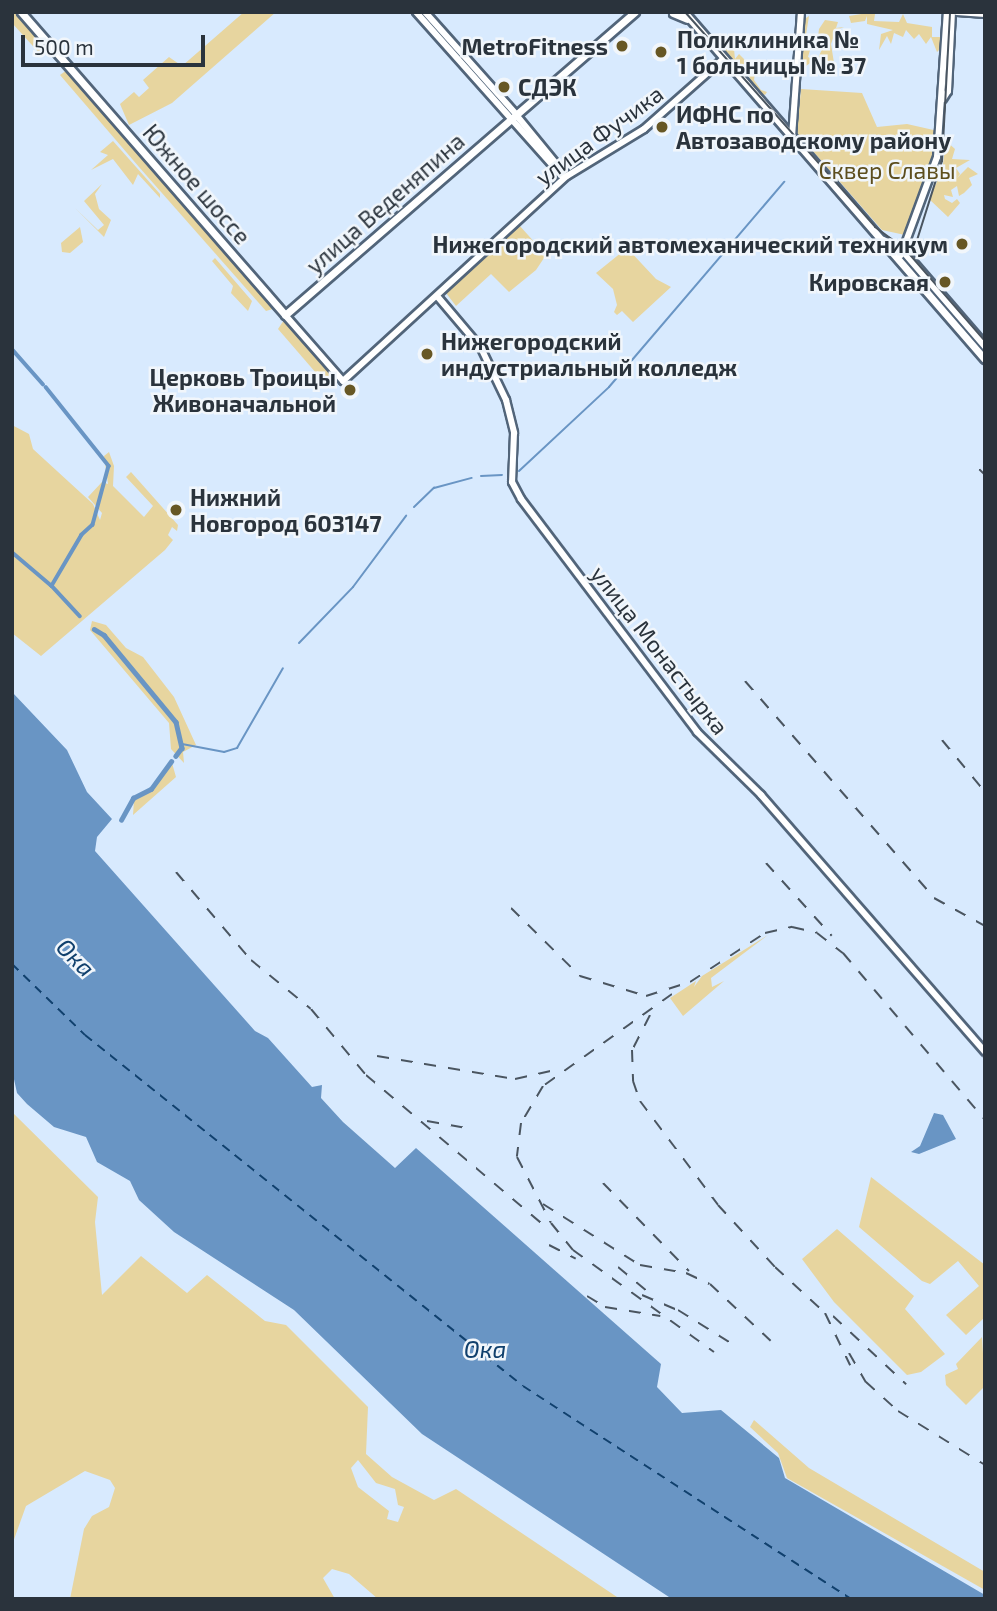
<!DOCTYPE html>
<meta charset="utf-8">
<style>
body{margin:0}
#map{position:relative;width:997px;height:1611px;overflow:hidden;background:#d8eafe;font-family:"Exo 2",sans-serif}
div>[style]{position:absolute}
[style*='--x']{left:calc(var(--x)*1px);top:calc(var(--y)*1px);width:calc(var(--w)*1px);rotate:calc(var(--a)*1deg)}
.green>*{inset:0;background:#e7d59f}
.water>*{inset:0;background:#6995c4}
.stream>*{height:2px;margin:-1px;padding:0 1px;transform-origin:1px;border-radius:1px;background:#6995c4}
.canal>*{height:3.5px;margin:-1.75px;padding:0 1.75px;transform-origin:1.75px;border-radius:1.75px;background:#6995c4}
.river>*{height:4.5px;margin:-2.25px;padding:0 2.25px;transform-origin:2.25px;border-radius:2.25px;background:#6995c4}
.ferry>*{height:2px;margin-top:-1px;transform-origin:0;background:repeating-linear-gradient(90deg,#10406d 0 9px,transparent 0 16px)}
.roads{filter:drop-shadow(2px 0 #52657a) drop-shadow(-2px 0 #52657a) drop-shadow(0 2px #52657a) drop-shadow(0 -2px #52657a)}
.secondary>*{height:6px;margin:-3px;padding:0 3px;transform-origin:3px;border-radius:3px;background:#fff}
.primary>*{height:7px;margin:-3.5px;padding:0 3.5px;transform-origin:3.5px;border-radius:3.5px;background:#fff}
.tram>*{height:2px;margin:-1px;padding:0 1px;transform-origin:1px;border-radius:1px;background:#4a5560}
.rail>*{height:2px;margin-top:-1px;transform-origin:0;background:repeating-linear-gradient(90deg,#4a5560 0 12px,transparent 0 24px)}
.dots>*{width:19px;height:19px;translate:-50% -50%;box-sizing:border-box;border:4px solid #f1f6fb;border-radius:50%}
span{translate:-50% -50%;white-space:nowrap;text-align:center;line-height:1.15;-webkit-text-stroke:5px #f1f6fb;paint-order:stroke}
.poi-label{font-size:23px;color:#2a333c;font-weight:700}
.left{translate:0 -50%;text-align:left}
.right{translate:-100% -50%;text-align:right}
.street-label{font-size:23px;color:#2a333c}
.park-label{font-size:23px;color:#5d4e1d}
.water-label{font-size:24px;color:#10406d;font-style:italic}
.frame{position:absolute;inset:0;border:14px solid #2a333c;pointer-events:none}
.scale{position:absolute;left:21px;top:35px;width:184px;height:32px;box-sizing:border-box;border:4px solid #2a333c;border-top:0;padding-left:9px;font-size:21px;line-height:24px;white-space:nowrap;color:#2a333c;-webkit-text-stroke:5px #f1f6fb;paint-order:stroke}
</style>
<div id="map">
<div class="green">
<div style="clip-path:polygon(12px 12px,18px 12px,50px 50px,41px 55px,12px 23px)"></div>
<div style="clip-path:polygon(244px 12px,276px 12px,172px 103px,129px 125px,120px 104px,134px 92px,139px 97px,149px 88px,143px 80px,169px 57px,182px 66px)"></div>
<div style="clip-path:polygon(874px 12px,882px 13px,875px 14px,874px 21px,899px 22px,903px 14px,907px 23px,932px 27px,932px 37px,940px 37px,943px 30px,942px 47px,937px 52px,931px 37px,926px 44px,919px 34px,914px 39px,906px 30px,903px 37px,894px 33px,891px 44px,887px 36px,879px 50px,881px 34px,893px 30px,867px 24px,867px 16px,865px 21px,851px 23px,849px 16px)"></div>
<div style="clip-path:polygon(809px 16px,806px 35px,813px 40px,808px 57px,818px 62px,815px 75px,813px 61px,806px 66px,801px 61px,803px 20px)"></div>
<div style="clip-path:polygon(825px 20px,838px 22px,836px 28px,844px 27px,836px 30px,831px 44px,834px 63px,818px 58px,824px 45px,818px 37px,819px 29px)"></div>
<div style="clip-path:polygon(718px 42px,734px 49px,735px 59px,739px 54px,744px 59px,755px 73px,754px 80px,761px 90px,767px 92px,765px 95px,754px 89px,746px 68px,741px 70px)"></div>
<div style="clip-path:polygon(67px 70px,276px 308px,266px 311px,139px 167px,60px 75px)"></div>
<div style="clip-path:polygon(801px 89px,862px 93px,877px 127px,907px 124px,938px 131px,936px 152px,905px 235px,882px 230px,797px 133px)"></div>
<div style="clip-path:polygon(113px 141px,160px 194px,160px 198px,138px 174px,133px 185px,113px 159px,91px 170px,108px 155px,100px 152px)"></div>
<div style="clip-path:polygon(946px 141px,955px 149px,952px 159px,970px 160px,956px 168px,960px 174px,957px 178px,968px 167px,978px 174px,969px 178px,972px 185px,964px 193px,959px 196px,957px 186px,951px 190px,953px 197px,944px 195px,945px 199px,952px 203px,957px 199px,960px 203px,948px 217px,929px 199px,942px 171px)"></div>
<div style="clip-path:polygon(102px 184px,95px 194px,99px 209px,111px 220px,104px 237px,75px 208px,98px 230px,104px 225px,84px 201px)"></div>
<div style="clip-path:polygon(519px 225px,546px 255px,536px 270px,509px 292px,491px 274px,456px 306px,446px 293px)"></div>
<div style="clip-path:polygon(80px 227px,83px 242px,70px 253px,62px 252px,61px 243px)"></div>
<div style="clip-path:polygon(627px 248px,656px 279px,671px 287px,633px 322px,622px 311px,617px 315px,614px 312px,617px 305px,613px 289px,596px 273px)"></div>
<div style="clip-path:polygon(215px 258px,252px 301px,248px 311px,231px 293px,233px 286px,212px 261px)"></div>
<div style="clip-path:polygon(284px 320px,337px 379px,329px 388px,278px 329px)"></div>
<div style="clip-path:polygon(12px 425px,29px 434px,33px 449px,93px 504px,100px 520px,102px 513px,88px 497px,102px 482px,108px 484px,104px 456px,109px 452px,114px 466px,113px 486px,144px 517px,153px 506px,126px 477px,131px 472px,178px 525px,177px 531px,172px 527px,168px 535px,173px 540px,165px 550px,41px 656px,12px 633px)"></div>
<div style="clip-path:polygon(92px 621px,106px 625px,126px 648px,143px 657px,174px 697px,196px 745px,183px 752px,184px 763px,171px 749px,169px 723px,90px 630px)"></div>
<div style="clip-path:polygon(172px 763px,176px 777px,133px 815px,134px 800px,157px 784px)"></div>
<div style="clip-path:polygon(768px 935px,711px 978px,712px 987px,724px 981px,683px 1016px,670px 998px,696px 981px,694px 987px,702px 976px)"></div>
<div style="clip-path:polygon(evenodd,12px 1112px,98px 1197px,95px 1222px,102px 1295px,141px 1256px,187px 1293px,207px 1275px,265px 1321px,286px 1325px,368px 1407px,366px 1454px,392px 1477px,434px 1500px,456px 1489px,620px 1599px,378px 1599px,349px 1574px,332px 1569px,323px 1578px,335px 1599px,70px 1599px,84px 1529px,92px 1516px,109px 1507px,115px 1488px,110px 1480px,85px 1471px,26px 1506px,12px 1545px,12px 1112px,358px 1460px,376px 1483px,395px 1489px,398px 1505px,404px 1507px,398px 1522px,387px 1519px,389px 1511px,358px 1487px,351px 1468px,358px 1460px)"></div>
<div style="clip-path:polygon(871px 1177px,985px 1265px,985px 1317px,966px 1335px,946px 1315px,979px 1286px,958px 1261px,930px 1284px,922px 1281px,859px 1227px)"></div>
<div style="clip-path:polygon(837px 1229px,914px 1296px,905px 1309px,945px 1354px,921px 1372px,907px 1375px,834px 1302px,802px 1259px)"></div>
<div style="clip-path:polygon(982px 1337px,985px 1386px,966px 1405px,946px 1385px,945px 1375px,958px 1369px,956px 1364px)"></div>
<div style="clip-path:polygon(754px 1420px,809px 1468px,985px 1572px,985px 1590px,787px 1478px,778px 1453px,750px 1427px)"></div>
</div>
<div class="water">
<div style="clip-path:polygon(12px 692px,67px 750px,87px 792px,112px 819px,97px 837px,95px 851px,255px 1031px,268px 1038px,312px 1087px,322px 1085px,321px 1098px,343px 1122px,395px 1168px,416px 1148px,661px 1364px,657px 1387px,682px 1413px,721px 1410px,779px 1458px,785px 1478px,985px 1595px,985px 1599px,672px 1599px,422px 1434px,294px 1310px,174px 1232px,139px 1200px,130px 1181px,97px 1162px,86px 1137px,54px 1127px,27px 1104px,17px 1093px,12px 1070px)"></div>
<div style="clip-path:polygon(934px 1113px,943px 1115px,956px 1139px,919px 1154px,911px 1152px,920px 1146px)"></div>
</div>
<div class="stream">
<div style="--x:519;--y:471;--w:123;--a:-43"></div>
<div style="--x:609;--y:387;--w:270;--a:-49.5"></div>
<div style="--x:481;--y:476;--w:21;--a:-3"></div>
<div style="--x:414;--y:507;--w:28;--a:-44"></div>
<div style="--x:434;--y:488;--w:39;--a:-15"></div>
<div style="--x:299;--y:643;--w:78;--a:-46"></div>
<div style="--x:353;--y:587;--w:89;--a:-53.3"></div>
<div style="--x:182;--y:744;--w:43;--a:10.8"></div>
<div style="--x:224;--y:752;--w:14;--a:-17"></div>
<div style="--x:237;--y:748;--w:92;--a:-60.1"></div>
</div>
<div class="canal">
<div style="--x:12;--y:349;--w:47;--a:48.5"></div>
<div style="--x:46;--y:387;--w:101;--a:51.4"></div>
<div style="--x:109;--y:466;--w:61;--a:105.2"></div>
<div style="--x:93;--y:525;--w:15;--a:138"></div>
<div style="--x:82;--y:535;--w:59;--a:120.5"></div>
<div style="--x:52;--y:586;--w:41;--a:47"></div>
<div style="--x:12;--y:552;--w:52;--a:40.4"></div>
</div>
<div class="river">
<div style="--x:94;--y:629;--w:12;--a:31"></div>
<div style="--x:104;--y:635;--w:113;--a:50.4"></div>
<div style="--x:176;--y:722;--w:27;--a:77"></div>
<div style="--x:182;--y:748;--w:10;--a:127"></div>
<div style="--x:121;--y:820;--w:25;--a:-61"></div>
<div style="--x:133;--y:798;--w:20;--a:-27"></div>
<div style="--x:151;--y:789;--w:34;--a:-54"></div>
</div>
<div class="ferry">
<div style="--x:12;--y:964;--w:102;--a:44.2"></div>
<div style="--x:85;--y:1035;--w:561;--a:38.71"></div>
<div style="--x:523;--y:1386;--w:391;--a:33"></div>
</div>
<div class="roads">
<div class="secondary">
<div style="--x:416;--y:12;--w:222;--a:48.3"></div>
<div style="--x:425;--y:12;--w:135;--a:48.3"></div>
<div style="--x:957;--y:12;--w:28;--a:4"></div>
<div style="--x:943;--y:99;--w:9;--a:-58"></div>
<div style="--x:948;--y:91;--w:79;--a:-87.1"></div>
<div style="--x:517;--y:116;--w:72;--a:50.6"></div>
<div style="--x:792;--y:137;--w:125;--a:-85.9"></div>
<div style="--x:901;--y:255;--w:104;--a:-69.8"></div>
<div style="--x:937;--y:157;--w:145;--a:-86.1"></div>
<div style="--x:437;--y:296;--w:68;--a:49.8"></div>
<div style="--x:481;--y:348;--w:58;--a:64.3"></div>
<div style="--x:506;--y:400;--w:34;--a:76"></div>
<div style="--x:514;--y:433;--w:49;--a:92.3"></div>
<div style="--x:512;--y:482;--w:19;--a:62"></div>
<div style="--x:521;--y:499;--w:292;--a:52.9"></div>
<div style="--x:697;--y:732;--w:90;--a:44.5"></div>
<div style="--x:761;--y:795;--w:341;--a:48.9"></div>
<div style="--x:285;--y:315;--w:88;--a:48.7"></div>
<div style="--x:343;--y:381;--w:304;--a:-42.5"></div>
<div style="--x:567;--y:176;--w:90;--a:-31.4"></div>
<div style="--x:644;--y:129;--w:106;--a:-41.5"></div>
</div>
<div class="primary">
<div style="--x:21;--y:12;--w:402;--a:48.9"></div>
<div style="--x:285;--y:315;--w:463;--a:-40.9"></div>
<div style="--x:684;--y:12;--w:459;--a:49.1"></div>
<div style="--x:673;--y:13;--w:15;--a:23"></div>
<div style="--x:883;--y:240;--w:24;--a:30"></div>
<div style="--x:904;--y:252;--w:124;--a:49.2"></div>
</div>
</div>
<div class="tram">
<div style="--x:685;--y:12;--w:287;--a:48.5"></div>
<div style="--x:875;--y:227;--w:37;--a:36"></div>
<div style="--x:905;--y:249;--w:122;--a:49"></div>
<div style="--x:912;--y:256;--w:100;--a:-72.5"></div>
<div style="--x:942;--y:161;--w:149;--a:-86.9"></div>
</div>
<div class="rail">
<div style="--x:979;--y:469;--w:8;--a:45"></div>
<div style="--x:745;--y:681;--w:288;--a:48.9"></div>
<div style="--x:934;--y:898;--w:58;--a:28.8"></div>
<div style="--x:942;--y:740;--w:67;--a:50.4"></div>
<div style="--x:766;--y:863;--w:98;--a:47.9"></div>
<div style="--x:176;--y:872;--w:116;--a:49.6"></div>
<div style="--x:251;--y:960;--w:77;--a:39.2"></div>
<div style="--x:311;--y:1009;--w:86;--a:50.2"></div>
<div style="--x:366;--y:1075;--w:238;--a:40.2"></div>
<div style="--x:511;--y:908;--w:97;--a:44.6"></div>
<div style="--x:580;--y:976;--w:69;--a:16.9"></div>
<div style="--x:646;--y:996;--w:46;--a:-17.7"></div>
<div style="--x:690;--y:982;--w:90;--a:-33.2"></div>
<div style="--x:765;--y:933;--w:28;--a:-13"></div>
<div style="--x:792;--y:927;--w:26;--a:13"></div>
<div style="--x:817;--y:933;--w:33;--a:38"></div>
<div style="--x:843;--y:953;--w:219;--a:49.6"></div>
<div style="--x:672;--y:994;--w:158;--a:144.5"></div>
<div style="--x:543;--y:1086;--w:43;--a:120.7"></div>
<div style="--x:521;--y:1123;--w:34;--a:97"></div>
<div style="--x:517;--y:1157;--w:74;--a:62.7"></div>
<div style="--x:551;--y:1223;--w:35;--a:51"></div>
<div style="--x:573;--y:1250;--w:174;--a:35.9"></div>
<div style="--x:650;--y:1015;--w:39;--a:117"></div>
<div style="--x:632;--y:1050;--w:31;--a:88"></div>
<div style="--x:633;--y:1081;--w:21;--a:71"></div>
<div style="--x:640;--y:1101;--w:130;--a:53.1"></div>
<div style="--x:718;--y:1205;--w:84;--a:47.4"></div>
<div style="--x:775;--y:1267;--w:68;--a:42.6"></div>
<div style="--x:825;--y:1313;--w:58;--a:64.3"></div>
<div style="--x:377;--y:1056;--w:140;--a:9.5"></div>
<div style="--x:515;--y:1079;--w:41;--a:-12.7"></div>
<div style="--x:427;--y:1121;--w:40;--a:10"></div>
<div style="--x:603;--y:1183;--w:123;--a:45.7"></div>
<div style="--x:543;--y:1204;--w:115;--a:32.2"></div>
<div style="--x:640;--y:1265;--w:47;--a:9.9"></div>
<div style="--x:686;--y:1273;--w:26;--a:25"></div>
<div style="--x:710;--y:1284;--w:83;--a:43.1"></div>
<div style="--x:549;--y:1245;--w:30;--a:27"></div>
<div style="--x:618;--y:1267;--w:47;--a:39.8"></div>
<div style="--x:642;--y:1295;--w:39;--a:23"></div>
<div style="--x:678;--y:1310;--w:70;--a:32.1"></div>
<div style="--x:587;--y:1296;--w:21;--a:31"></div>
<div style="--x:605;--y:1307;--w:56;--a:9.3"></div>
<div style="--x:833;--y:1316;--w:100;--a:43"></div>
<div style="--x:849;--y:1353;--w:34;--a:60"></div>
<div style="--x:866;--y:1382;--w:43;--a:42.2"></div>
<div style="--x:898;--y:1411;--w:102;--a:31.8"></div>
</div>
<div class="dots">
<div style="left:622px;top:46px;background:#675724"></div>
<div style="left:661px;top:52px;background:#675724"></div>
<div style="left:504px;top:87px;background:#675724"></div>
<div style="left:662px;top:127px;background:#675724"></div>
<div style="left:962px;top:244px;background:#675724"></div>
<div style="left:945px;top:282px;background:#675724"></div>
<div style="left:427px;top:354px;background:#675724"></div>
<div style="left:350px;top:390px;background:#675724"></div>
<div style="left:176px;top:510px;background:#675724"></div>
</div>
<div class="poi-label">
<span class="left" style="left:677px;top:52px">Поликлиника №<br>1 больницы № 37</span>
<span class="right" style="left:608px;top:46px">MetroFitness</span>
<span class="left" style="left:518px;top:87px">СДЭК</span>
<span class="left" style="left:676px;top:127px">ИФНС по<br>Автозаводскому району</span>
<span class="right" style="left:948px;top:244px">Нижегородский автомеханический техникум</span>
<span class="right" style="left:929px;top:282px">Кировская</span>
<span class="left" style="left:441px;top:354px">Нижегородский<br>индустриальный колледж</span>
<span class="right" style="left:336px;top:390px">Церковь Троицы<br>Живоначальной</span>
<span class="left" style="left:190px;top:510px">Нижний<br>Новгород 603147</span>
</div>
<div class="street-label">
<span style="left:599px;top:135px;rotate:-36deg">улица Фучика</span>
<span style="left:197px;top:184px;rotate:49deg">Южное шоссе</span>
<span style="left:385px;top:203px;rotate:-41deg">улица Веденяпина</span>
<span style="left:660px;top:650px;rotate:52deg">улица Монастырка</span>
</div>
<div class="park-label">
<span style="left:887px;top:170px">Сквер Славы</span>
</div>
<div class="water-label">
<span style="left:76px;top:957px;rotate:45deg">Ока</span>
<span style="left:485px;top:1349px">Ока</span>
</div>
<div class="frame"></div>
<div class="scale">500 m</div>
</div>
